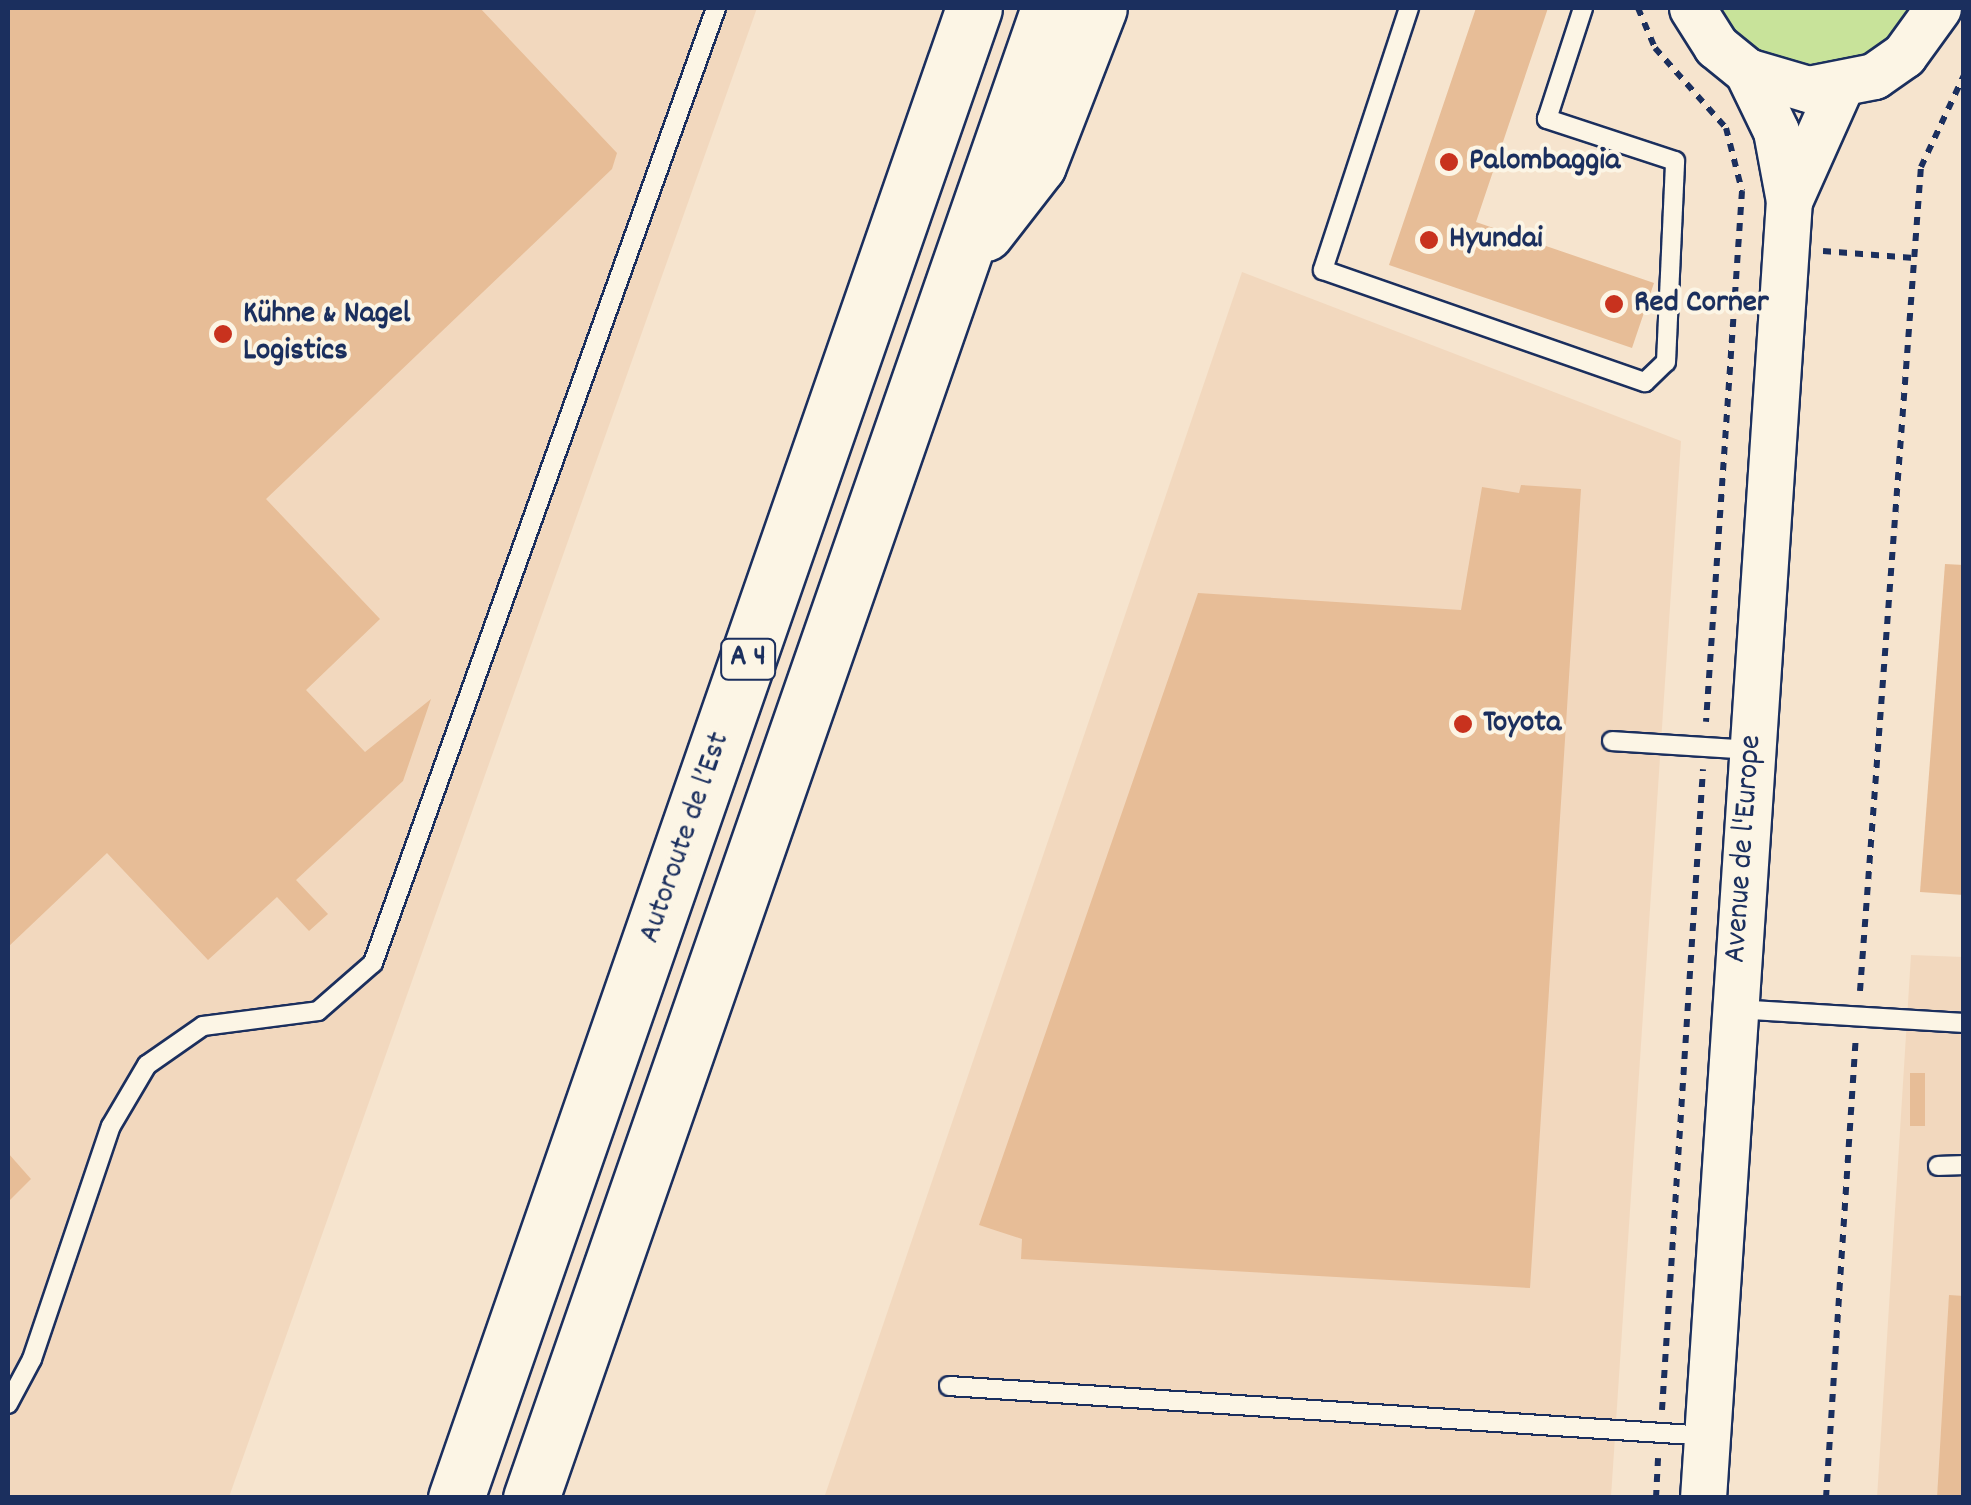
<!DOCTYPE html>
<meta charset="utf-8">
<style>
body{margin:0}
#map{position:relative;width:1971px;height:1505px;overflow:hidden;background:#f6e4ce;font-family:Dekko,sans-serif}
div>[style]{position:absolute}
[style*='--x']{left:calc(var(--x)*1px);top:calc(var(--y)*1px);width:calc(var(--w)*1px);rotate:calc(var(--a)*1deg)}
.built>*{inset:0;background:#f2d8be}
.green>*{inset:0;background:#c8e39a}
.building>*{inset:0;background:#e7bd97;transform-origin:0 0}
.path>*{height:6px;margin-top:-3px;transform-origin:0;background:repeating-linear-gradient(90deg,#1b2f5e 0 8px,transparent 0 16px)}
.roads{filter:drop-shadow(2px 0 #1b2f5e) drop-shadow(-2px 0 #1b2f5e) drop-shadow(0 2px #1b2f5e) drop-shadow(0 -2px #1b2f5e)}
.service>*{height:18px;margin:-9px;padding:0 9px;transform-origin:9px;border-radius:9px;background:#fcf5e5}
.tertiary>*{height:45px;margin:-22.5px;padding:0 22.5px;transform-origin:22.5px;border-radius:22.5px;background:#fcf5e5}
.motorway>*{height:55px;margin:-27.5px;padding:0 27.5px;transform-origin:27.5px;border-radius:27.5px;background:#fcf5e5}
.dots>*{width:28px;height:28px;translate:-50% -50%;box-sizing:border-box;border:5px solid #fcf5e5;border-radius:50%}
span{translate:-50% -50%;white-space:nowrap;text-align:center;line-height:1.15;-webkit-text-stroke:8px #fcf5e5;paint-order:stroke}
.shield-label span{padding:2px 8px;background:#fcf5e5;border:2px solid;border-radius:8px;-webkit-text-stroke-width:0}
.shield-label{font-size:30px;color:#1b2f5e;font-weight:700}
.poi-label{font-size:32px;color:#1b2f5e;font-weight:700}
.left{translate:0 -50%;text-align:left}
.street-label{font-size:32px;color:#1b2f5e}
.frame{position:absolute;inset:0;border:10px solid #1b2f5e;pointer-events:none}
</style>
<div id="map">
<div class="built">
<div style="clip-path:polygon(8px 8px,757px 8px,229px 1497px,8px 1498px)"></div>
<div style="clip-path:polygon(1242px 272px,1681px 441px,1611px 1497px,824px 1498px)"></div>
<div style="clip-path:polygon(1911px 955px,1963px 957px,1963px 1497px,1877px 1498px)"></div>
</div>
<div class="green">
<div style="clip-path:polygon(1711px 8px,1910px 8px,1885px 48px,1832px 72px,1751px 57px)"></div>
</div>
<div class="building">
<div style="clip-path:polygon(8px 8px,480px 8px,617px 153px,612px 169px,266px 499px,380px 619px,306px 690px,365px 752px,431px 699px,403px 781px,296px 880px,328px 914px,309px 931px,277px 897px,208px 960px,107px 853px,8px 947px)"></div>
<div style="clip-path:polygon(1476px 8px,1548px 8px,1476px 222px,1654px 283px,1632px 348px,1389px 265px)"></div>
<div style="clip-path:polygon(1521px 485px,1581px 489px,1530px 1288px,1021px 1259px,1022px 1239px,979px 1225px,1198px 593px,1461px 610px,1482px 487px,1519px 493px)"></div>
<div style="clip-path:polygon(1945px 564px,1964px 565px,1964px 895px,1920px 892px)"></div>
<div style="left:1910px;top:1073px;width:15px;height:53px"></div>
<div style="clip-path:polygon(8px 1153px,31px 1179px,8px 1202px)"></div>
<div style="clip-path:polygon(1949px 1295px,1964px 1296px,1964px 1498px,1937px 1498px)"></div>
</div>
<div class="path">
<div style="--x:1638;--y:8;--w:43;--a:67"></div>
<div style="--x:1655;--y:48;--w:107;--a:48.4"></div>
<div style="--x:1726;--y:128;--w:65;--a:75.7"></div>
<div style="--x:1742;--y:191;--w:532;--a:93.88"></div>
<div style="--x:1823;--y:251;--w:91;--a:4.4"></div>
<div style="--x:1860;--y:991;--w:826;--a:-85.77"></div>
<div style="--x:1921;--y:167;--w:102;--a:-64.9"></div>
<div style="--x:1662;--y:1410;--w:642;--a:-86.34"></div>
<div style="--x:1656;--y:1498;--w:40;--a:-87.1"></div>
<div style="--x:1826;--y:1498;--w:460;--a:-86.3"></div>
</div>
<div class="roads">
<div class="service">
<div style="--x:1409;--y:8;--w:276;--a:108.2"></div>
<div style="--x:1323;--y:270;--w:341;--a:19.2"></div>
<div style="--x:1645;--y:382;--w:29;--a:-44"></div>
<div style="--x:1666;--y:362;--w:201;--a:-87.4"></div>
<div style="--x:1675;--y:161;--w:135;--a:-161.8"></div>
<div style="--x:1547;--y:119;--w:117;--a:-72"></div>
<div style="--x:1612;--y:741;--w:139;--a:3.7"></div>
<div style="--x:1736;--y:1009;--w:228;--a:3.5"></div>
<div style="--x:1938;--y:1166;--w:26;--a:-2"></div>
<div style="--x:949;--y:1386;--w:760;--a:3.77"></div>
<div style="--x:8;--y:1404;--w:51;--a:-61.9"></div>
<div style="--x:32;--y:1359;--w:246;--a:-71.3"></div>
<div style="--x:111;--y:1126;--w:71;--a:-59.5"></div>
<div style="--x:147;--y:1065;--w:68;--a:-34.9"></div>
<div style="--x:203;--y:1026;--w:116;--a:-7.4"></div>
<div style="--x:318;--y:1011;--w:73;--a:-41.1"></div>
<div style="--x:373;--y:963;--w:1015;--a:-70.24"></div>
</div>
<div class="tertiary">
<div style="--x:1692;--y:8;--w:45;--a:57.7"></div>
<div style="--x:1716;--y:46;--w:40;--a:39"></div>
<div style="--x:1747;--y:71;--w:64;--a:16.4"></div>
<div style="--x:1808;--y:89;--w:67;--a:-11.1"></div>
<div style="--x:1874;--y:76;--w:37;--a:-35"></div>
<div style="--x:1904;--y:55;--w:58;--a:-54.1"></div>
<div style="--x:1789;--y:201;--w:125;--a:-65.9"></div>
<div style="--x:1703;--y:1498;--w:1300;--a:-86.21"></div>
<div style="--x:1789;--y:201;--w:71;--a:-100.5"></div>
<div style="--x:1776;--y:131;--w:67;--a:-115.8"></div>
</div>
<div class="motorway">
<div style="--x:985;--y:233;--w:86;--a:-52.1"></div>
<div style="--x:1038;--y:165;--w:168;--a:-68.8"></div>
<div style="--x:456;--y:1498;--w:1577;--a:-70.83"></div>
<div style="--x:531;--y:1498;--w:1577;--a:-70.83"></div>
</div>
</div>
<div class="dots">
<div style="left:1449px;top:162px;background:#c8321e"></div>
<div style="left:1429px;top:240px;background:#c8321e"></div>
<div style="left:1614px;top:304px;background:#c8321e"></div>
<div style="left:223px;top:334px;background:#c8321e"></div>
<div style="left:1463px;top:724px;background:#c8321e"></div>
</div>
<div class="shield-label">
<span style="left:748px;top:659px">A 4</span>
</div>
<div class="poi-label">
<span class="left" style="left:1469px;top:162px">Palombaggia</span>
<span class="left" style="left:1449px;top:240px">Hyundai</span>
<span class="left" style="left:1634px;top:304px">Red Corner</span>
<span class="left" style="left:243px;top:334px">Kühne &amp; Nagel<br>Logistics</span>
<span class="left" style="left:1483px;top:724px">Toyota</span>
</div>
<div class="street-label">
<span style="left:686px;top:838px;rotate:-71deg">Autoroute de l’Est</span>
<span style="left:1745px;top:849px;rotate:-86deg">Avenue de l'Europe</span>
</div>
<div class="frame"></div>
</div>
